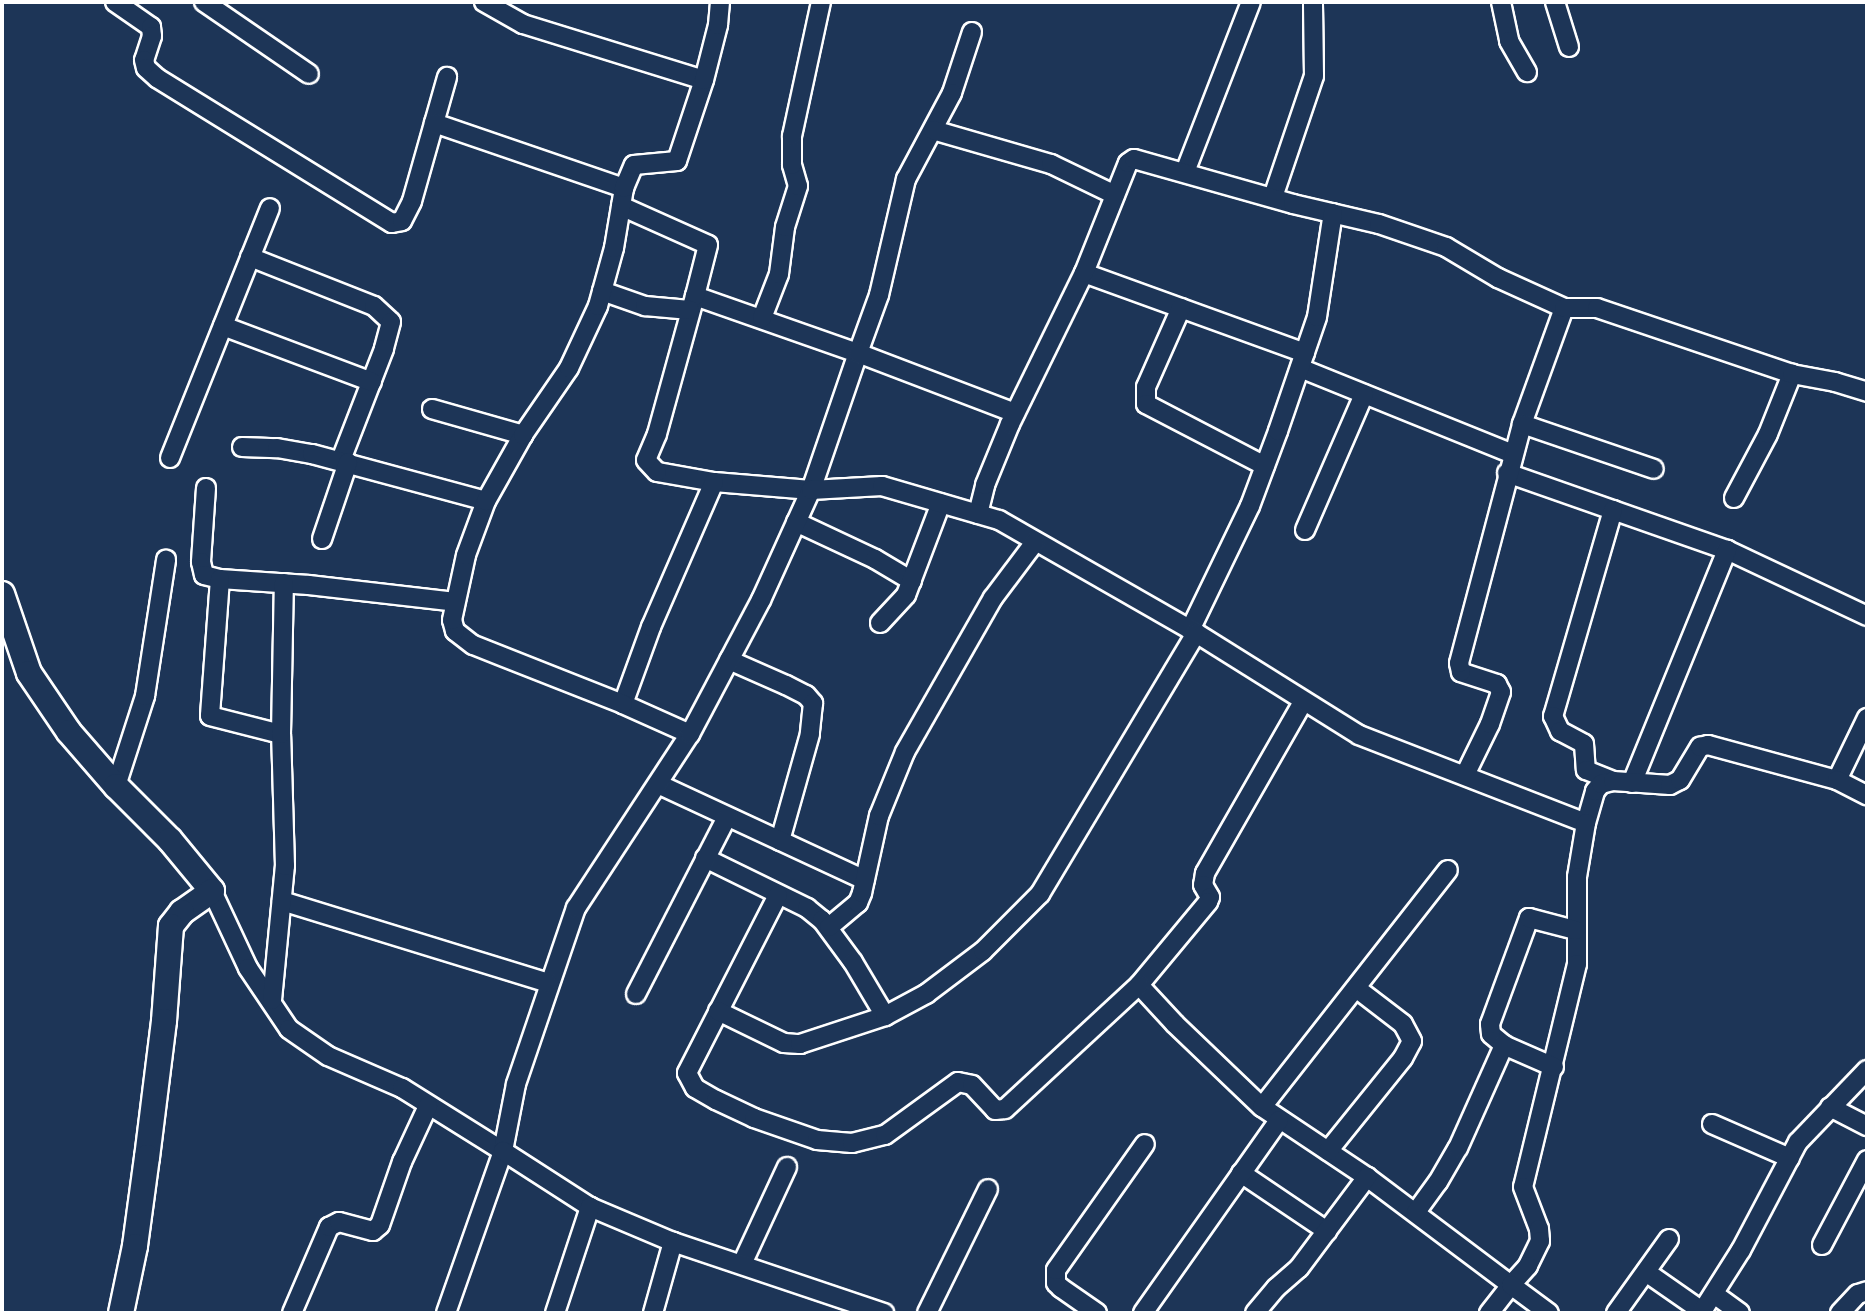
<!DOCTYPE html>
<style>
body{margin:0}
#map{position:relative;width:1869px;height:1315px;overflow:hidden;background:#1d3557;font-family:"Patrick Hand",sans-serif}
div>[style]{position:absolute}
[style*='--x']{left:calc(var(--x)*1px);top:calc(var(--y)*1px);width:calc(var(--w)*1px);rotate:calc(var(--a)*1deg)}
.roads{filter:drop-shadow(2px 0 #fff) drop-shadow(-2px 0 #fff) drop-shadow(0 2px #fff) drop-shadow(0 -2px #fff)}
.street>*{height:18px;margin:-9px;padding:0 9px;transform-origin:9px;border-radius:9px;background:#1d3557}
.secondary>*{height:24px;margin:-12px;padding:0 12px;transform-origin:12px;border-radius:12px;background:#1d3557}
span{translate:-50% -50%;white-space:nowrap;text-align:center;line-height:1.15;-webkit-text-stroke:6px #1d3557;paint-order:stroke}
.frame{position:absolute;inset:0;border:4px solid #fff;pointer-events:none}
</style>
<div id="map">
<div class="roads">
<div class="street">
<div style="--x:115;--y:2;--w:44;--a:34.8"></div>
<div style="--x:151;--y:27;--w:9;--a:84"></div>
<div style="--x:152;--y:36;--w:25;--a:108"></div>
<div style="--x:144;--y:60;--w:8;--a:76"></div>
<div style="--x:146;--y:68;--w:15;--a:42"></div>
<div style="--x:157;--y:78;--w:276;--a:31.7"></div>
<div style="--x:392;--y:223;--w:10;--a:-11"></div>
<div style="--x:402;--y:221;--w:22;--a:-63"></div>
<div style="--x:412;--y:201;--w:129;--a:-74.2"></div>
<div style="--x:204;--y:2;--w:127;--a:34.4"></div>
<div style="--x:484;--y:2;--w:45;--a:29.4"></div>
<div style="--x:523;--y:24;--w:189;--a:17.2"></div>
<div style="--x:1501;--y:2;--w:40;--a:78"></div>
<div style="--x:1509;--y:41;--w:36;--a:60"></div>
<div style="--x:1555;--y:2;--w:47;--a:72.7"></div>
<div style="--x:972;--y:32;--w:64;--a:108.2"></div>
<div style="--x:952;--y:93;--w:98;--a:118.1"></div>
<div style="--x:906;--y:179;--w:119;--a:103.1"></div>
<div style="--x:879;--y:295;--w:62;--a:109.9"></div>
<div style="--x:858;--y:353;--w:145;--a:108.9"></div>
<div style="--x:811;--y:490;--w:97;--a:-175.3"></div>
<div style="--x:714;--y:482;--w:58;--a:-170"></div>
<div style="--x:657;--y:472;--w:16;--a:-133"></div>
<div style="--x:646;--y:460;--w:28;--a:-67"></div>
<div style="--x:657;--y:434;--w:143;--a:-74.6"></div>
<div style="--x:695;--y:296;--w:173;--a:19.3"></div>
<div style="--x:858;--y:353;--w:168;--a:20.9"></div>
<div style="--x:434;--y:123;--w:201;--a:18.9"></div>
<div style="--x:933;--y:130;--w:123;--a:16.1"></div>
<div style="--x:1051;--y:164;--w:71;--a:25.8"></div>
<div style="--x:1185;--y:172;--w:182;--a:-68.8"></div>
<div style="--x:1273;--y:197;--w:128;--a:-71.3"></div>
<div style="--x:1314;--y:76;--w:74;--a:-90.8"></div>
<div style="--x:621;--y:206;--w:95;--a:24.1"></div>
<div style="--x:708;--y:245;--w:53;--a:104.3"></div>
<div style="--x:250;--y:257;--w:133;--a:21.6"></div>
<div style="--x:374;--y:306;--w:23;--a:43"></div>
<div style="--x:391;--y:322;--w:28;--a:105"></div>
<div style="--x:384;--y:349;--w:119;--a:111.2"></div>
<div style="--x:1084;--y:273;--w:235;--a:19.9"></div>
<div style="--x:602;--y:291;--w:46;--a:19.2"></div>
<div style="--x:645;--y:306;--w:45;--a:5.1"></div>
<div style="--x:1181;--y:308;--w:86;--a:113.9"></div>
<div style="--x:1146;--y:387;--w:17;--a:90"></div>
<div style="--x:1146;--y:404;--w:134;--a:27.5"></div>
<div style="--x:762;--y:318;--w:47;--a:-68.9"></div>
<div style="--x:779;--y:274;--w:47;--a:-82.7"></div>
<div style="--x:785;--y:227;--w:43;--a:-72.4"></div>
<div style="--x:798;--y:186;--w:22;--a:-106"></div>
<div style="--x:792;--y:165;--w:29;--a:-90"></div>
<div style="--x:792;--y:136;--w:137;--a:-77.8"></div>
<div style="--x:223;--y:326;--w:159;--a:20.6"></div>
<div style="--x:1300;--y:368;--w:230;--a:22"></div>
<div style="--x:432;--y:409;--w:95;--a:15.9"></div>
<div style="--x:1522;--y:424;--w:123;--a:-70.1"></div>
<div style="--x:242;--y:447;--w:35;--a:2"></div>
<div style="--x:277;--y:448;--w:36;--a:10"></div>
<div style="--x:312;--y:454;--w:180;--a:15.1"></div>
<div style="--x:170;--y:458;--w:269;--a:-68.2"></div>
<div style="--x:1507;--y:473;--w:233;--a:19.3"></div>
<div style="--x:1727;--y:550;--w:155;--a:25.2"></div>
<div style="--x:206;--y:488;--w:74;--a:93.9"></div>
<div style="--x:201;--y:562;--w:13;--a:77"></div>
<div style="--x:204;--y:575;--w:16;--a:14"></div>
<div style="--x:220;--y:579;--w:89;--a:3.9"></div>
<div style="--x:309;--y:585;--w:147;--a:6.6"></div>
<div style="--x:1734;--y:498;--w:72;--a:-62"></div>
<div style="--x:1768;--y:434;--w:65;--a:-68.2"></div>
<div style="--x:1613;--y:510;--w:215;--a:106.2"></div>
<div style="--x:1553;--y:716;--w:17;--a:65"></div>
<div style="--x:1560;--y:731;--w:27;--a:28"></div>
<div style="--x:1584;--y:744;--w:26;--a:86"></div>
<div style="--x:1586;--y:770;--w:29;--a:22"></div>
<div style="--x:978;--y:514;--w:30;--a:-76"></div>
<div style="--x:985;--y:485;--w:66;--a:-67.7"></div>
<div style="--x:1010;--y:424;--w:168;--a:-63.9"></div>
<div style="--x:1084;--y:273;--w:118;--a:-68.2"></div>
<div style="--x:1128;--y:163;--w:7;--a:-34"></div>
<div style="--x:1134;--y:159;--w:165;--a:15.8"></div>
<div style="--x:1293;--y:204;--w:88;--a:13.1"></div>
<div style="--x:1379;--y:224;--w:71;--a:18.9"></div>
<div style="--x:1446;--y:247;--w:61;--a:30.8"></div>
<div style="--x:1498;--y:278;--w:72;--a:24.4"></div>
<div style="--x:1564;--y:308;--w:33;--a:0"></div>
<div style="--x:1597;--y:308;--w:206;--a:18.7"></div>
<div style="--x:1792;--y:374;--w:44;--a:10.5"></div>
<div style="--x:1835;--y:382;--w:34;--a:17"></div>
<div style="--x:796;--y:522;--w:87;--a:25.1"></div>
<div style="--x:875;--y:559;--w:43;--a:30.7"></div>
<div style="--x:1305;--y:530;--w:148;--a:-66.5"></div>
<div style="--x:322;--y:539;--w:81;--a:-71.3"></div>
<div style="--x:220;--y:579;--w:137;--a:94.2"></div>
<div style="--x:210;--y:716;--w:73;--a:14.2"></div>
<div style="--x:880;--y:623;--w:38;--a:-47"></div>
<div style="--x:906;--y:595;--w:98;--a:-69.2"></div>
<div style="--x:1190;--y:630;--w:138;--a:-64.2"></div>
<div style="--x:1250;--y:506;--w:80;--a:-69.5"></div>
<div style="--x:1278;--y:431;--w:120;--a:-71.1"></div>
<div style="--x:1317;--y:317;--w:105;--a:-81.3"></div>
<div style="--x:729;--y:660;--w:62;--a:23.7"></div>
<div style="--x:786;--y:685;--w:22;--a:27"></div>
<div style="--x:806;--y:695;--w:11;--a:49"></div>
<div style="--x:813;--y:703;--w:31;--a:96"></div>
<div style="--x:810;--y:734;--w:111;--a:105.7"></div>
<div style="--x:1303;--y:702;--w:197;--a:119.8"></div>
<div style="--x:1205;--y:873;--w:12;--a:99"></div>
<div style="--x:1203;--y:885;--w:14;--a:60"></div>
<div style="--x:1210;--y:897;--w:5;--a:112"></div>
<div style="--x:1208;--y:902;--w:108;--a:129.7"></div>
<div style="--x:1139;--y:985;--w:53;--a:47.3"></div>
<div style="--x:1175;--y:1024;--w:120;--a:43.7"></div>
<div style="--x:1262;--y:1107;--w:126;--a:33.7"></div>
<div style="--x:1367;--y:1177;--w:180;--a:36.9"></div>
<div style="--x:1511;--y:1285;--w:36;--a:128"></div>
<div style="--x:623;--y:704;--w:82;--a:-70"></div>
<div style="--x:651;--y:627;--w:158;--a:-66.5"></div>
<div style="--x:690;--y:734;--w:73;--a:-155.9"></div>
<div style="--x:623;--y:704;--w:161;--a:-158.5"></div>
<div style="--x:473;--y:645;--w:23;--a:-142"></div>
<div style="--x:455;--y:631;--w:11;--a:-105"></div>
<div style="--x:452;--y:620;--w:66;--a:-77.8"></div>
<div style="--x:466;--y:555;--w:58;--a:-69.7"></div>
<div style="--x:486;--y:501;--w:76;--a:-60.7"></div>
<div style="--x:523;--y:435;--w:81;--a:-55.5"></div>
<div style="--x:569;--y:368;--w:68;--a:-64.9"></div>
<div style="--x:598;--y:306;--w:60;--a:-74.6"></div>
<div style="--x:614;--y:248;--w:61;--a:-80.5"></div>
<div style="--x:624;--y:188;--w:25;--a:-67"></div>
<div style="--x:634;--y:165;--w:43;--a:-5.3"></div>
<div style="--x:677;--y:161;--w:85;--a:-71.6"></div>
<div style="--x:704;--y:80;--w:57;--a:-75.7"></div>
<div style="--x:718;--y:25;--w:23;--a:-85"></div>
<div style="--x:1465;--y:775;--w:57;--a:-63.9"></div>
<div style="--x:1490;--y:724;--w:34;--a:-71"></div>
<div style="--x:1501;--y:692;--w:9;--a:-117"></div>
<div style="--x:1497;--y:684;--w:38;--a:-162"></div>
<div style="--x:1461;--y:672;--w:9;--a:-103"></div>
<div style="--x:1459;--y:663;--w:247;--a:-75.2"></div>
<div style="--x:1522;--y:424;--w:139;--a:18.8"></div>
<div style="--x:1837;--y:780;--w:69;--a:-64.2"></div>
<div style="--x:1632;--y:783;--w:252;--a:-67.8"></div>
<div style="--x:658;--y:784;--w:228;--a:24.9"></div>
<div style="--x:116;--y:786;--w:95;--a:-72.1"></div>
<div style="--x:145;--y:696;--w:138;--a:-81.2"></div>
<div style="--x:1586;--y:823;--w:33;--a:-74"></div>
<div style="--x:1595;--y:791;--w:9;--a:-49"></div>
<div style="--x:1601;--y:784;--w:12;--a:-14"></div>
<div style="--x:1613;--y:781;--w:57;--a:4"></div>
<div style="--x:1670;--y:785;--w:11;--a:-27"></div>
<div style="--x:1680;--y:780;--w:39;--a:-59"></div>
<div style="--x:1700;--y:747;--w:8;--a:-14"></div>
<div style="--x:1708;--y:745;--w:134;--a:15.2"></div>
<div style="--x:1837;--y:780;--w:34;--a:27"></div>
<div style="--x:705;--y:858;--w:114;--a:26.1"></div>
<div style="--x:807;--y:908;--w:19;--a:39"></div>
<div style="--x:822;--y:920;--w:52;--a:53.6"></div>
<div style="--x:853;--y:962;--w:63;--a:59.3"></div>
<div style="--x:212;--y:891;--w:85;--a:64.9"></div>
<div style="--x:248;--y:968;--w:73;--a:56.1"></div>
<div style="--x:289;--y:1029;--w:47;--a:34.7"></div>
<div style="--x:328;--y:1056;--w:81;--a:23.4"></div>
<div style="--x:402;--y:1088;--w:119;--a:32"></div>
<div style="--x:503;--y:1151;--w:68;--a:-79"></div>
<div style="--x:516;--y:1084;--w:186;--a:-71.2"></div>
<div style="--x:576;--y:908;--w:208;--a:-56.8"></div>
<div style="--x:690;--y:734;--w:152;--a:-62.1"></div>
<div style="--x:761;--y:600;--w:121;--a:-65.6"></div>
<div style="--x:811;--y:490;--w:71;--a:-3.2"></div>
<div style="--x:882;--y:486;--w:122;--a:16.2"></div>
<div style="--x:999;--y:520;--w:227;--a:29.8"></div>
<div style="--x:1196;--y:633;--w:192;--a:32"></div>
<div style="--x:1359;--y:735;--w:243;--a:21.2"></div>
<div style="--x:1586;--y:823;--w:55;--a:99.5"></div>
<div style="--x:1577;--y:877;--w:87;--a:90"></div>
<div style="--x:1577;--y:964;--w:229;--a:103.6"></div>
<div style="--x:1523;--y:1187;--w:45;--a:69.1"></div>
<div style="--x:1539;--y:1229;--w:12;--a:85"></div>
<div style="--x:1540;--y:1241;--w:28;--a:116"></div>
<div style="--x:1528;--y:1266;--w:25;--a:132"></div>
<div style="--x:1511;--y:1285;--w:47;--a:36.4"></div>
<div style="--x:778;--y:895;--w:200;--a:117.1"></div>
<div style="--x:687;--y:1073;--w:17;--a:62"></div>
<div style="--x:695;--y:1088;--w:24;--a:30"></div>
<div style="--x:716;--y:1100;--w:42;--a:25.3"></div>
<div style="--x:754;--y:1118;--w:67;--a:19.2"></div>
<div style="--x:817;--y:1140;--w:35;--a:5"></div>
<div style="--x:852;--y:1143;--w:34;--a:-14"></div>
<div style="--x:885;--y:1135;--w:90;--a:-36"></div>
<div style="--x:958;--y:1082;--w:14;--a:12"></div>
<div style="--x:972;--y:1085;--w:34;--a:47"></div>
<div style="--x:995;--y:1110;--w:10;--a:-6"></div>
<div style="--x:1005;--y:1109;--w:183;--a:-42.8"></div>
<div style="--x:282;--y:901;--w:278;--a:17.1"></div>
<div style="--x:829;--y:927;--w:38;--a:-40"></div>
<div style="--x:858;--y:903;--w:11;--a:-68"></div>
<div style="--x:862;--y:893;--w:79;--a:-77.6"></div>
<div style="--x:879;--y:816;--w:69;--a:-67.9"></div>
<div style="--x:905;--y:752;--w:177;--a:-60.3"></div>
<div style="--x:993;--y:598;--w:70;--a:-53.1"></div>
<div style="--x:636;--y:994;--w:199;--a:-62.8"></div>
<div style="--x:272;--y:1000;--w:135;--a:-84.5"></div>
<div style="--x:285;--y:866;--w:132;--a:-91.7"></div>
<div style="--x:281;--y:734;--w:151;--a:-88.9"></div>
<div style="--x:718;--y:1011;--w:73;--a:25.9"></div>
<div style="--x:784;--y:1043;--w:16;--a:4"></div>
<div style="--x:800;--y:1044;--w:89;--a:-18.2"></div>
<div style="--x:885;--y:1016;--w:47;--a:-28.2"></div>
<div style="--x:926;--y:994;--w:71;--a:-37"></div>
<div style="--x:983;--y:951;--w:81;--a:-45"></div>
<div style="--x:1040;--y:894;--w:304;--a:-59.1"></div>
<div style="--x:1554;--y:1067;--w:55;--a:-156.3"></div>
<div style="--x:1504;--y:1045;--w:17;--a:-140"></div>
<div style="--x:1491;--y:1034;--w:10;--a:-96"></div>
<div style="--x:1490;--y:1024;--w:113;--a:-69.8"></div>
<div style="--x:1529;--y:918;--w:48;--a:14.6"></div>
<div style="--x:1262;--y:1107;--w:301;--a:-51.9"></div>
<div style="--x:1830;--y:1107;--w:42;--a:27.2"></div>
<div style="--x:1712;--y:1124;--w:85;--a:23.6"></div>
<div style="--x:1328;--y:1151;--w:119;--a:-51.1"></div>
<div style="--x:1403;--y:1058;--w:19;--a:-62"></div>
<div style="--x:1412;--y:1041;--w:19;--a:-118"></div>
<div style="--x:1403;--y:1024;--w:59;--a:-142.5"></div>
<div style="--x:1241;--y:1173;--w:104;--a:34"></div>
<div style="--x:1416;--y:1212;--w:37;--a:-54"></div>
<div style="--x:1438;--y:1182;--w:39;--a:-60"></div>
<div style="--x:1458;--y:1148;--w:113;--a:-65.9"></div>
<div style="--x:1822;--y:1245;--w:96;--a:-62.1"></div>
<div style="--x:742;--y:1264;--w:107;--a:-65.1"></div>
<div style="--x:1646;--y:1272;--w:68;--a:34.9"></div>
<div style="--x:1714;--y:1294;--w:32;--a:36"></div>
<div style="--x:292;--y:1313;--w:94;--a:-66.7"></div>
<div style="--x:329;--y:1227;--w:11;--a:-27"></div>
<div style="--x:339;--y:1222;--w:35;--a:15"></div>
<div style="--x:373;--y:1231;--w:9;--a:-41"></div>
<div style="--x:380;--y:1225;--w:67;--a:-70.8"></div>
<div style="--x:402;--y:1162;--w:62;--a:-65.1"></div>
<div style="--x:446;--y:1313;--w:172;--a:-70.6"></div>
<div style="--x:503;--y:1151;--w:103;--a:32.8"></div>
<div style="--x:590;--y:1207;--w:90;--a:22.9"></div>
<div style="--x:555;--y:1313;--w:112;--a:-71.7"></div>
<div style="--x:653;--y:1313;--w:74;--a:-74.3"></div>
<div style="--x:673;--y:1242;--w:223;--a:18.6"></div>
<div style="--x:927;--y:1313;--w:138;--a:-63.8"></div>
<div style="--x:1097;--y:1313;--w:44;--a:-145.2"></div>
<div style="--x:1061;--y:1288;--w:7;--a:-135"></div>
<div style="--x:1056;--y:1283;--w:13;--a:-90"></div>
<div style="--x:1056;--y:1270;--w:154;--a:-54.8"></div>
<div style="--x:1143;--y:1313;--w:236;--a:-54.8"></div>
<div style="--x:1255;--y:1313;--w:33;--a:-50"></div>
<div style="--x:1276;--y:1288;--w:30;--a:-41"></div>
<div style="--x:1299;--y:1268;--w:114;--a:-53.2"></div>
<div style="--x:1616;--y:1313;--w:91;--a:-54.4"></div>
<div style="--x:1701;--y:1313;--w:75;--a:-57.6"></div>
<div style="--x:1741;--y:1250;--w:122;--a:-62.2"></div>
<div style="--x:1798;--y:1142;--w:100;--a:-46.2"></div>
<div style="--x:1840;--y:1313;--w:26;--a:-47"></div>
<div style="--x:1858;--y:1294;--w:9;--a:-18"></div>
</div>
<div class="secondary">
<div style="--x:2;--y:594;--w:83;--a:71.1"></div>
<div style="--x:29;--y:673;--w:71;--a:55.9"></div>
<div style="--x:69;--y:732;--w:72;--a:49"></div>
<div style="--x:116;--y:786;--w:76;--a:45"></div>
<div style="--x:170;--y:840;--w:66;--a:50.5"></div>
<div style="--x:212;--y:891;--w:37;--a:145"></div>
<div style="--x:182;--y:912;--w:18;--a:128"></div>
<div style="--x:171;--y:926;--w:95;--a:94.2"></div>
<div style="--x:164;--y:1021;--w:137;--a:97.1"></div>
<div style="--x:147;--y:1157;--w:90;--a:97.7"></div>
<div style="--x:135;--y:1246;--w:68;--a:101.8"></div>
</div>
</div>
<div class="frame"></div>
</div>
